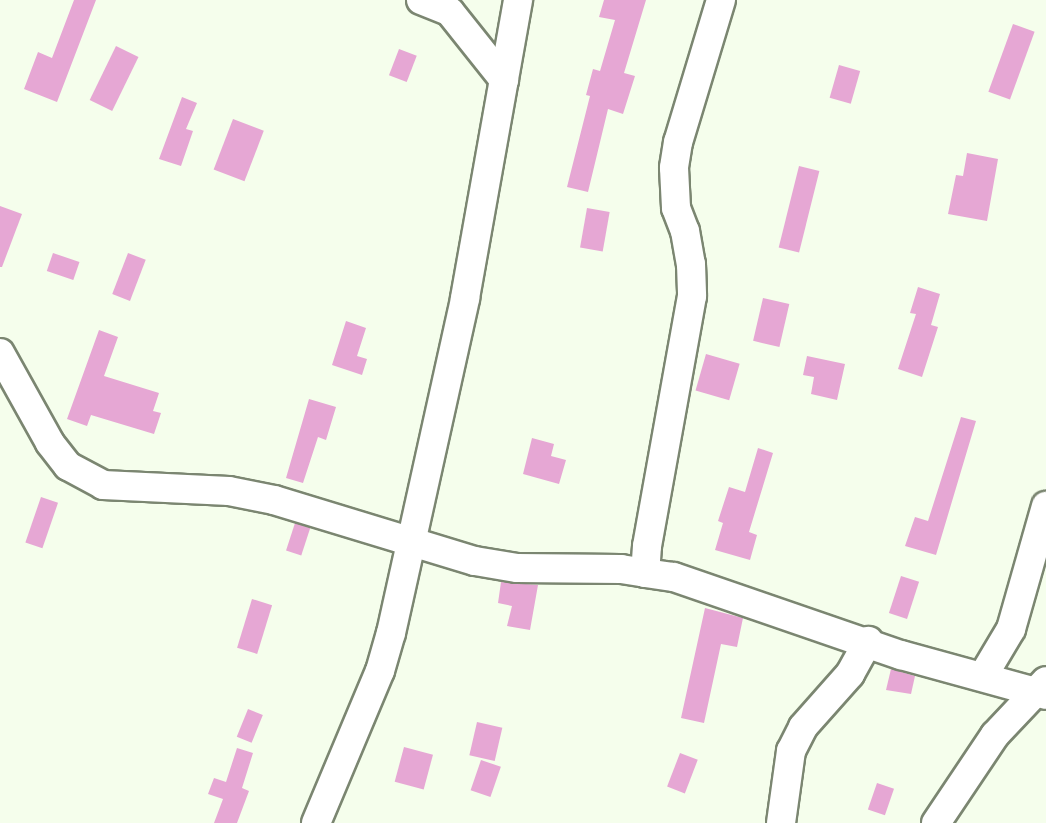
<!DOCTYPE html>
<style>
body{margin:0}
#map{position:relative;width:1046px;height:823px;overflow:hidden;background:#f5feec;font-family:"Fira Sans Condensed",sans-serif}
div>[style]{position:absolute}
[style*='--x']{left:calc(var(--x)*1px);top:calc(var(--y)*1px);width:calc(var(--w)*1px);rotate:calc(var(--a)*1deg)}
.building>*{inset:0;background:#e6a7d4;transform-origin:0 0}
.roads{filter:drop-shadow(2px 0 #7b8671) drop-shadow(-2px 0 #7b8671) drop-shadow(0 2px #7b8671) drop-shadow(0 -2px #7b8671)}
.minor>*{height:28px;margin:-14px;padding:0 14px;transform-origin:14px;border-radius:14px;background:#fff}
span{translate:-50% -50%;white-space:nowrap;text-align:center;line-height:1.15;-webkit-text-stroke:5px #fff;paint-order:stroke}
</style>
<div id="map">
<div class="building">
<div style="clip-path:polygon(74px 0,96px 0,57px 102px,24px 89px,38px 52px,52px 58px)"></div>
<div style="clip-path:polygon(604px 0,646px 0,624px 73px,635px 76px,623px 114px,608px 109px,588px 192px,567px 187px,590px 96px,586px 95px,593px 69px,600px 71px,615px 20px,599px 17px)"></div>
<div style="left:1013px;top:24px;width:23px;height:72px;rotate:20deg"></div>
<div style="left:116px;top:46px;width:25px;height:60px;rotate:26deg"></div>
<div style="left:399px;top:49px;width:19px;height:28px;rotate:21deg"></div>
<div style="left:839px;top:65px;width:22px;height:34px;rotate:16deg"></div>
<div style="clip-path:polygon(182px 97px,197px 103px,186px 129px,193px 131px,181px 166px,159px 159px)"></div>
<div style="left:233px;top:119px;width:33px;height:54px;rotate:21deg"></div>
<div style="clip-path:polygon(967px 153px,998px 159px,987px 221px,948px 214px,956px 175px,963px 176px)"></div>
<div style="left:799px;top:166px;width:21px;height:84px;rotate:14deg"></div>
<div style="clip-path:polygon(0 206px,22px 214px,2px 267px,0 267px)"></div>
<div style="left:587px;top:208px;width:23px;height:40px;rotate:10deg"></div>
<div style="left:53px;top:253px;width:28px;height:19px;rotate:19deg"></div>
<div style="left:128px;top:253px;width:19px;height:44px;rotate:21deg"></div>
<div style="clip-path:polygon(918px 287px,940px 294px,931px 325px,938px 327px,922px 377px,898px 369px,916px 314px,910px 313px)"></div>
<div style="left:763px;top:298px;width:27px;height:44px;rotate:13deg"></div>
<div style="clip-path:polygon(346px 321px,366px 328px,357px 356px,367px 359px,362px 375px,332px 365px)"></div>
<div style="clip-path:polygon(99px 330px,118px 337px,104px 376px,159px 393px,153px 411px,161px 413px,154px 434px,91px 415px,87px 426px,67px 419px)"></div>
<div style="left:706px;top:354px;width:35px;height:38px;rotate:16deg"></div>
<div style="clip-path:polygon(807px 356px,845px 364px,837px 400px,811px 394px,814px 377px,803px 375px)"></div>
<div style="clip-path:polygon(309px 399px,336px 407px,326px 440px,318px 437px,303px 483px,286px 478px)"></div>
<div style="clip-path:polygon(961px 417px,976px 421px,936px 555px,905px 546px,915px 517px,928px 521px)"></div>
<div style="clip-path:polygon(532px 438px,554px 444px,551px 456px,566px 460px,559px 484px,523px 474px)"></div>
<div style="clip-path:polygon(758px 448px,773px 453px,749px 532px,757px 535px,750px 560px,715px 550px,723px 523px,718px 521px,729px 487px,745px 492px)"></div>
<div style="left:41px;top:497px;width:18px;height:48px;rotate:19deg"></div>
<div style="left:295px;top:523px;width:16px;height:29px;rotate:18deg"></div>
<div style="left:901px;top:576px;width:19px;height:39px;rotate:18deg"></div>
<div style="clip-path:polygon(501px 582px,538px 585px,530px 630px,507px 626px,512px 606px,498px 603px)"></div>
<div style="left:252px;top:599px;width:21px;height:51px;rotate:17deg"></div>
<div style="clip-path:polygon(705px 608px,743px 618px,737px 647px,721px 644px,704px 723px,681px 718px)"></div>
<div style="clip-path:polygon(891px 669px,915px 676px,911px 694px,886px 690px)"></div>
<div style="left:248px;top:709px;width:16px;height:30px;rotate:22deg"></div>
<div style="left:477px;top:722px;width:26px;height:34px;rotate:13deg"></div>
<div style="left:404px;top:747px;width:30px;height:36px;rotate:15deg"></div>
<div style="clip-path:polygon(237px 748px,253px 753px,242px 788px,249px 791px,237px 823px,214px 823px,223px 799px,208px 794px,214px 778px,226px 782px)"></div>
<div style="left:680px;top:753px;width:19px;height:36px;rotate:21deg"></div>
<div style="left:481px;top:760px;width:21px;height:32px;rotate:19deg"></div>
<div style="left:877px;top:783px;width:18px;height:28px;rotate:19deg"></div>
</div>
<div class="roads">
<div class="minor">
<div style="--x:421;--y:0;--w:31;--a:22"></div>
<div style="--x:450;--y:12;--w:87;--a:51.5"></div>
<div style="--x:721;--y:0;--w:148;--a:106.8"></div>
<div style="--x:678;--y:142;--w:26;--a:99"></div>
<div style="--x:674;--y:168;--w:40;--a:87.1"></div>
<div style="--x:676;--y:208;--w:25;--a:69"></div>
<div style="--x:685;--y:231;--w:34;--a:80"></div>
<div style="--x:691;--y:264;--w:32;--a:88"></div>
<div style="--x:692;--y:296;--w:254;--a:100.2"></div>
<div style="--x:647;--y:546;--w:27;--a:94"></div>
<div style="--x:645;--y:573;--w:29;--a:8"></div>
<div style="--x:674;--y:577;--w:240;--a:19"></div>
<div style="--x:901;--y:655;--w:150;--a:15.4"></div>
<div style="--x:0;--y:353;--w:103;--a:60.9"></div>
<div style="--x:50;--y:443;--w:29;--a:52"></div>
<div style="--x:68;--y:466;--w:40;--a:28"></div>
<div style="--x:103;--y:485;--w:126;--a:2.7"></div>
<div style="--x:229;--y:491;--w:46;--a:11.3"></div>
<div style="--x:274;--y:500;--w:210;--a:16.9"></div>
<div style="--x:475;--y:561;--w:43;--a:9.5"></div>
<div style="--x:517;--y:568;--w:104;--a:0.6"></div>
<div style="--x:621;--y:569;--w:24;--a:9"></div>
<div style="--x:983;--y:676;--w:55;--a:-59.2"></div>
<div style="--x:1011;--y:629;--w:128;--a:-74.1"></div>
<div style="--x:316;--y:823;--w:165;--a:-67.2"></div>
<div style="--x:380;--y:671;--w:40;--a:-74"></div>
<div style="--x:391;--y:633;--w:343;--a:-77.5"></div>
<div style="--x:465;--y:298;--w:303;--a:-79.9"></div>
<div style="--x:781;--y:823;--w:73;--a:-82.1"></div>
<div style="--x:791;--y:751;--w:27;--a:-63"></div>
<div style="--x:803;--y:727;--w:71;--a:-48.4"></div>
<div style="--x:850;--y:674;--w:38;--a:-61"></div>
<div style="--x:936;--y:823;--w:106;--a:-56.2"></div>
<div style="--x:995;--y:735;--w:74;--a:-46.6"></div>
</div>
</div>
</div>
